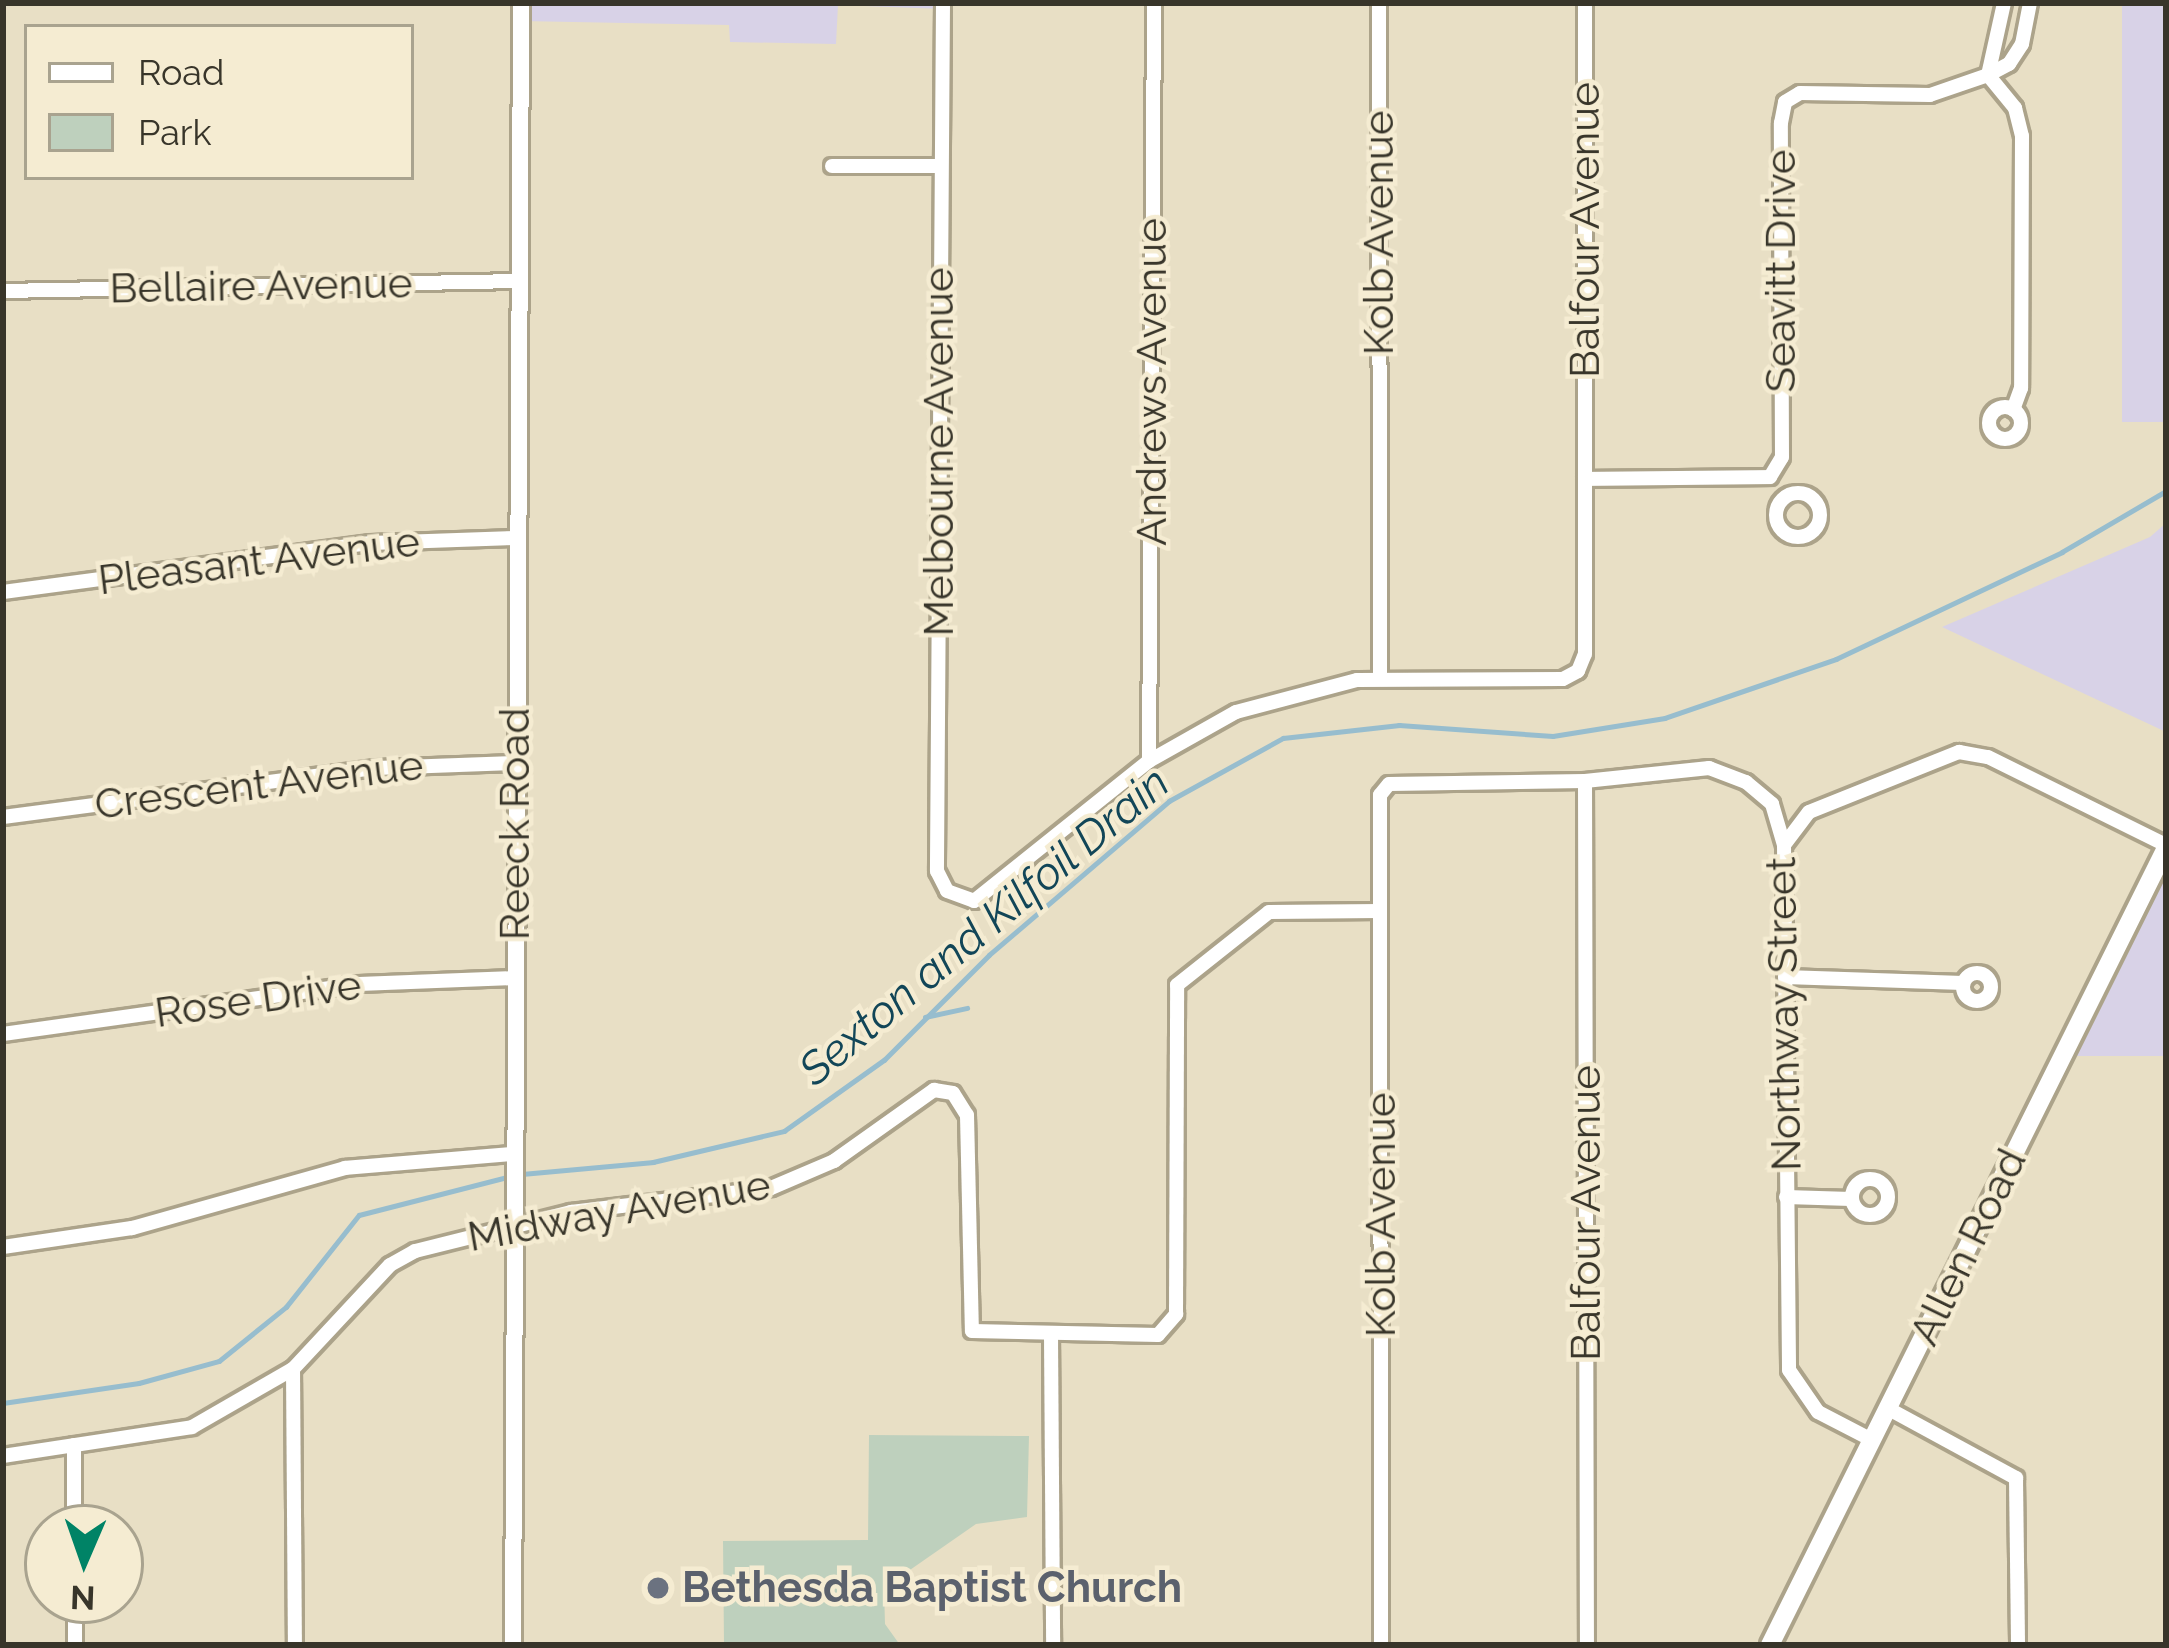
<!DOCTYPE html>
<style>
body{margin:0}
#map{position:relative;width:2169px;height:1648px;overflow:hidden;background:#e8dfc5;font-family:Raleway,sans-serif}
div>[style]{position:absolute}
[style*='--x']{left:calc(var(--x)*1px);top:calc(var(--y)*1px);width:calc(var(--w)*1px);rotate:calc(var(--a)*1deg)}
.commercial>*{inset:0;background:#d8d2e7;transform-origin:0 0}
.green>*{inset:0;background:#bed0bd}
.stream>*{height:4.5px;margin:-2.25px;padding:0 2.25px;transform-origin:2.25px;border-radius:2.25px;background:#97bdce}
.roads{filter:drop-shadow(3px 0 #aca38a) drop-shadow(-3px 0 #aca38a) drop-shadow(0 3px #aca38a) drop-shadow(0 -3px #aca38a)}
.minor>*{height:14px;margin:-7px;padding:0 7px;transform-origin:7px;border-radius:7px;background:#fff}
.minor>.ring{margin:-7px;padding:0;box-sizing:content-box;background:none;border:14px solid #fff;border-radius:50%}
.tertiary>*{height:16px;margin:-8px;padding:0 8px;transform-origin:8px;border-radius:8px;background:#fff}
.secondary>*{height:18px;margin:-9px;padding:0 9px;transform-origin:9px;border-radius:9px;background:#fff}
.dots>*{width:33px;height:33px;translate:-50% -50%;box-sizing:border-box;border:6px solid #f5ecd2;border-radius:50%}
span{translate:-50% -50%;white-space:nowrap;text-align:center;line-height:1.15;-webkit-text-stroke:9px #f5ecd2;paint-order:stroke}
.street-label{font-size:42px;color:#38352a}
.worship-label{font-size:42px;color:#5b616d;font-weight:700}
.left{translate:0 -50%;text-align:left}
.water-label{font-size:45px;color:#124658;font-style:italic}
.frame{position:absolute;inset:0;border:6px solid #38352a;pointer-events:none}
.legend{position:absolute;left:24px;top:24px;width:390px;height:156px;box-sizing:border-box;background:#f5ecd2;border:3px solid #a9a38f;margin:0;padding:15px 21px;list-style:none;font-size:36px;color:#38352a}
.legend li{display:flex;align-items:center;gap:24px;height:60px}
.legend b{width:60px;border:3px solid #a9a38f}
.north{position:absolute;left:24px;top:1504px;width:120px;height:120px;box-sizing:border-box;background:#f5ecd2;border:3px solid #a9a38f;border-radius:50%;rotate:182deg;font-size:33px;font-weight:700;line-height:48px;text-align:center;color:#38352a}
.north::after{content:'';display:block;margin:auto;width:42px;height:54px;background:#008366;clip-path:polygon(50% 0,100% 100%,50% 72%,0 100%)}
</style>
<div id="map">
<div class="commercial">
<div style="clip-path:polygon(521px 3px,943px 3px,943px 9px,838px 5px,836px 44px,730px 42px,729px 25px,521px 21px)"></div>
<div style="left:2122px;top:3px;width:44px;height:419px"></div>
<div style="clip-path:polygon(2166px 523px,2166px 732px,1942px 627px,2150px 537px)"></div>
<div style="clip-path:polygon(2166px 848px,2166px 1056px,2062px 1056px)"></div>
</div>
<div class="green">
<div style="clip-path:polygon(869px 1435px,1029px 1436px,1027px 1517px,976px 1524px,884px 1588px,885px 1624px,900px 1645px,724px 1645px,723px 1541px,868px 1540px)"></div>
</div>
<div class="stream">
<div style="--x:925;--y:1017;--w:43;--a:-12.1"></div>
<div style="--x:522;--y:1174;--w:132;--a:-5.2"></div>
<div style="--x:653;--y:1162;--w:135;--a:-13.3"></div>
<div style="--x:784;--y:1131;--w:123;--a:-35.4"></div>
<div style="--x:884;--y:1060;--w:148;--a:-45"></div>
<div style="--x:989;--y:955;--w:237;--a:-40.5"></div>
<div style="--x:1169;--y:801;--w:130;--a:-28.9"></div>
<div style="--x:1283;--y:738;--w:117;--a:-6.4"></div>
<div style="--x:1399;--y:725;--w:154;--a:4.1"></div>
<div style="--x:1553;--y:736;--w:113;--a:-9.1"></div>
<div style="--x:1665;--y:718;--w:181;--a:-19"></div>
<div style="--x:1836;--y:659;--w:250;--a:-25.3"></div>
<div style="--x:2062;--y:552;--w:121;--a:-30.4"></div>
<div style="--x:3;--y:1403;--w:137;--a:-8.4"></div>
<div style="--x:139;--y:1383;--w:83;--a:-15.4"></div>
<div style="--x:219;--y:1361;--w:86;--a:-38.9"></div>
<div style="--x:286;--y:1307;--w:117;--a:-51.6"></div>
<div style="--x:359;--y:1215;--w:157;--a:-14.4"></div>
</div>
<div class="roads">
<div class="minor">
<div style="--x:943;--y:3;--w:868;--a:90.4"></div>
<div style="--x:937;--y:871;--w:22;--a:63"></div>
<div style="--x:947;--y:891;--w:29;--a:20"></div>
<div style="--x:974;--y:901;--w:224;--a:-38.7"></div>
<div style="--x:1149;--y:761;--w:100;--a:-29.4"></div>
<div style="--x:1236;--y:712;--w:125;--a:-14.8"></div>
<div style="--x:1357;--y:680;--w:206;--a:-0.3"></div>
<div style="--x:1563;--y:679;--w:17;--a:-28"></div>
<div style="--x:1578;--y:671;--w:18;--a:-68"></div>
<div style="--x:1585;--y:654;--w:651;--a:-90"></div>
<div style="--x:1379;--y:3;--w:676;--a:89.92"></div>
<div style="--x:2004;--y:3;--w:74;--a:102.5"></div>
<div style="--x:1988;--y:75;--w:24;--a:-28"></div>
<div style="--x:2009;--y:64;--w:24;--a:-57"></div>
<div style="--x:2022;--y:44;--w:42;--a:-79"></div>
<div style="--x:832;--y:166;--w:109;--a:0"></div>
<div style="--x:3;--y:291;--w:516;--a:-1.11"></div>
<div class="ring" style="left:1989px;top:407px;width:18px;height:18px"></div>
<div style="--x:1770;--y:477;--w:23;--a:-59"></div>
<div style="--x:1782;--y:457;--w:334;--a:-90.2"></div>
<div style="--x:1781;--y:123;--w:21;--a:-79"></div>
<div style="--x:1785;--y:102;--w:17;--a:-31"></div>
<div style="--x:1800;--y:93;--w:130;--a:0.9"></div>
<div style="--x:1930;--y:95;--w:61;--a:-19"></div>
<div style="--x:1988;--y:75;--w:43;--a:50.7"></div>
<div style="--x:2015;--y:108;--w:29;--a:76"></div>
<div style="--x:2022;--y:136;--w:252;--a:90.2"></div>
<div style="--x:2021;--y:388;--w:23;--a:110"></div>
<div style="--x:1585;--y:479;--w:185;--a:-0.6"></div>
<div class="ring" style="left:1776px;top:493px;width:30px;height:30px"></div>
<div style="--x:3;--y:592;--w:371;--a:-7.6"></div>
<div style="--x:371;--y:543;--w:146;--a:-2"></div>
<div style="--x:1149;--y:761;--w:758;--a:-89.62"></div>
<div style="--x:1585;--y:781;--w:864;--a:89.87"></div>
<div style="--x:3;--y:817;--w:376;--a:-7.5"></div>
<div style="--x:376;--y:768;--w:139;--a:-2.1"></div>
<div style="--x:1784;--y:845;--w:41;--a:-52.9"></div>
<div style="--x:1809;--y:812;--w:162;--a:-21.8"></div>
<div style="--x:1959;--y:752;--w:29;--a:10"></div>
<div style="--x:1988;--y:757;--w:199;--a:26.3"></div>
<div class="ring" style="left:1963px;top:973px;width:14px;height:14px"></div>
<div style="--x:1785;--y:977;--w:178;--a:1.9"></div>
<div style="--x:3;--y:1034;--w:359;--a:-8"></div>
<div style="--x:359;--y:984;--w:155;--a:-2.2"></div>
<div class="ring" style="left:1852px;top:1179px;width:22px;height:22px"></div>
<div style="--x:1786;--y:1197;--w:65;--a:1.8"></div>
<div style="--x:3;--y:1247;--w:130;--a:-8.4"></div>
<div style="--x:132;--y:1228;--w:221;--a:-15.7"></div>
<div style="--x:345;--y:1168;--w:169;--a:-4.8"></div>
<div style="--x:1051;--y:1336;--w:309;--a:89.6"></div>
<div style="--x:293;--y:1369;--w:276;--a:89.6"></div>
<div style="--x:1887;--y:1408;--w:147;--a:28.5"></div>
<div style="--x:2016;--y:1478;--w:167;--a:89.3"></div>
<div style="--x:74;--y:1445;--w:83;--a:90"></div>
<div style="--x:3;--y:1456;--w:191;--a:-8.7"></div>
<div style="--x:192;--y:1427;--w:116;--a:-29.9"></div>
<div style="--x:293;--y:1369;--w:142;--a:-47"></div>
<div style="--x:390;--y:1265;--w:29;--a:-29"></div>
<div style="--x:415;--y:1251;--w:161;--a:-14"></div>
<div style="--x:571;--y:1212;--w:201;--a:-6.8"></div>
<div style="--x:771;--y:1188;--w:69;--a:-23.2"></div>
<div style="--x:834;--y:1161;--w:123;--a:-35.4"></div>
<div style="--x:934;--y:1090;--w:19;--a:9"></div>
<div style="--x:953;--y:1093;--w:26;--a:58"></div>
<div style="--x:967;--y:1115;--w:216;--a:88.7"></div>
<div style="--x:972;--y:1331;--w:186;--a:1.2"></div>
<div style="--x:1158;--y:1335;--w:28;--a:-49"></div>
<div style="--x:1176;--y:1314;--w:329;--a:-89.8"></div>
<div style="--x:1177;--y:985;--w:117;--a:-38.4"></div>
<div style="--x:1269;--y:912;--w:111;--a:-0.5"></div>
<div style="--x:75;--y:1600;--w:45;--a:90"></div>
<div style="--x:1381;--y:1645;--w:850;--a:-90.07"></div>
<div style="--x:1380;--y:795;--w:14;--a:-51"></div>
<div style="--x:1389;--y:784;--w:196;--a:-0.9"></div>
<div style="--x:1585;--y:781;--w:125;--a:-6"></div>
<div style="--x:1709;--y:768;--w:40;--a:21"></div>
<div style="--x:1746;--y:782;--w:34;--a:40"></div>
<div style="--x:1772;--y:804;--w:43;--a:73.7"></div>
<div style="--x:1784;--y:845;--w:525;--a:89.45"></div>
<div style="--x:1789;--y:1370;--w:51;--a:55.4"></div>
<div style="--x:1818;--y:1412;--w:59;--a:27.4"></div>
</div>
<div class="tertiary">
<div style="--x:513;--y:1645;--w:1642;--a:-89.72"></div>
</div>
<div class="secondary">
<div style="--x:1770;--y:1645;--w:890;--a:-63.58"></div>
</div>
</div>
<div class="dots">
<div style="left:658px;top:1588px;background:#6b7280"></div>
</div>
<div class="street-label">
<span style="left:1585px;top:230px;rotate:-90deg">Balfour Avenue</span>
<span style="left:1379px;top:233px;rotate:-90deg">Kolb Avenue</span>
<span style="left:1781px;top:271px;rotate:-90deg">Seavitt Drive</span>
<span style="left:261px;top:286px;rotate:-1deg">Bellaire Avenue</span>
<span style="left:1152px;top:382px;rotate:-90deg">Andrews Avenue</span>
<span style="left:939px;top:452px;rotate:-90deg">Melbourne Avenue</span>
<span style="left:259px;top:561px;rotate:-7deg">Pleasant Avenue</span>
<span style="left:259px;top:785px;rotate:-7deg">Crescent Avenue</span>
<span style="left:515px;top:824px;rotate:-90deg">Reeck Road</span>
<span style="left:258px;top:999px;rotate:-8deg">Rose Drive</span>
<span style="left:1784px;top:1014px;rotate:-91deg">Northway Street</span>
<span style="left:619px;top:1211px;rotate:-10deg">Midway Avenue</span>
<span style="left:1586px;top:1213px;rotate:-90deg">Balfour Avenue</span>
<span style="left:1381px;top:1215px;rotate:-90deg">Kolb Avenue</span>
<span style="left:1968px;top:1247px;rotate:-64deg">Allen Road</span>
</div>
<div class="worship-label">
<span class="left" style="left:682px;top:1588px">Bethesda Baptist Church</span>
</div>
<div class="water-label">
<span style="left:984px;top:926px;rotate:-40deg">Sexton and Kilfoil Drain</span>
</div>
<div class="frame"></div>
<ul class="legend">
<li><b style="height:15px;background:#fff"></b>Road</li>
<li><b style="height:33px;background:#bed0bd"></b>Park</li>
</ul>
<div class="north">N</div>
</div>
